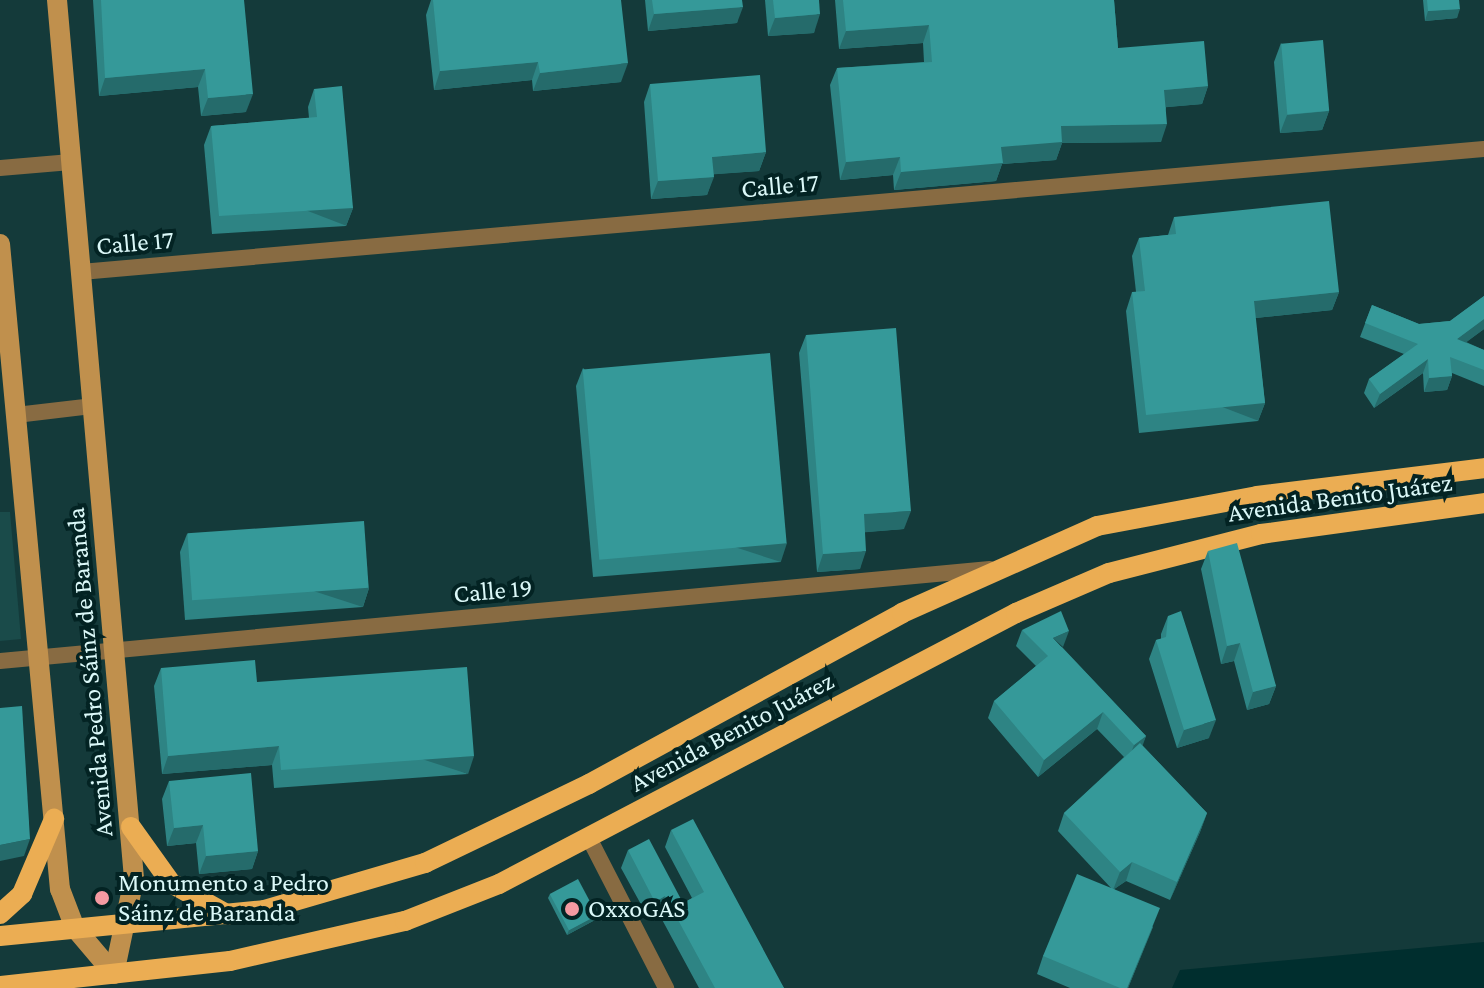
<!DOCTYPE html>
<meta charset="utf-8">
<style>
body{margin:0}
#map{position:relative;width:1484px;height:988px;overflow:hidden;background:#002e2e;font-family:"Crimson Pro",serif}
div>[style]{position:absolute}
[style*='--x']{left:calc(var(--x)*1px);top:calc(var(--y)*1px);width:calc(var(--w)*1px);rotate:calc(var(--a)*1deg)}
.built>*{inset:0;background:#143a3a}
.green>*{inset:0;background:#1a4b4a}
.street>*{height:16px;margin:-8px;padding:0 8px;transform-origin:8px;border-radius:8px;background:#886b42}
.secondary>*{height:20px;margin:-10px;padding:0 10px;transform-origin:10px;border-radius:10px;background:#c0904d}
.primary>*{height:20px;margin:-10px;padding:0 10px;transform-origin:10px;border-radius:10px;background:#ebad53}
.wall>*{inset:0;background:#2e8484}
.shaded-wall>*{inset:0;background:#256b6b;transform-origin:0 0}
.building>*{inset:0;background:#359999;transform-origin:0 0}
.dots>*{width:22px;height:22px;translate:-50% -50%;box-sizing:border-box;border:4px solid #032323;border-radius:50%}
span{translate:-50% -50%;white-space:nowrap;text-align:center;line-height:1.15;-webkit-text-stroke:8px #032323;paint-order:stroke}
.street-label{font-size:26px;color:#dbf8f8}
.poi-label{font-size:26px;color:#dbf8f8}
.left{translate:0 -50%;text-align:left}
</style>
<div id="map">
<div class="built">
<div style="clip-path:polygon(0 0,1484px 0,1484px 942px,1180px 970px,1172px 988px,0 988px)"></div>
</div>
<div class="green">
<div style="clip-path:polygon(0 512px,10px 512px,21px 639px,0 641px)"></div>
</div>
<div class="street">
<div style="--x:0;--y:168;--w:71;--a:-4.8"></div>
<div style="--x:81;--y:272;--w:1408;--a:-5.01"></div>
<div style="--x:16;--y:415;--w:78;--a:-6.7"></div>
<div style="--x:0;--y:661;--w:994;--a:-5.31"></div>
<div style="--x:589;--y:838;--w:169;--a:62.8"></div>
</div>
<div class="secondary">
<div style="--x:57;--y:0;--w:882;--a:84.99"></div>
<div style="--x:134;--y:879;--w:97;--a:101.9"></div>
<div style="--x:0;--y:244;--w:648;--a:84.69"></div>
<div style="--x:60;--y:889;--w:42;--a:69"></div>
<div style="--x:75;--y:928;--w:60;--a:49.7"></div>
</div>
<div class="primary">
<div style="--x:131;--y:827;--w:69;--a:54.5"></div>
<div style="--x:171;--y:883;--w:65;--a:29.3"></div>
<div style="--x:0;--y:914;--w:30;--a:-42"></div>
<div style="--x:22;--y:894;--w:82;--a:-66.9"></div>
<div style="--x:0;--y:936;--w:265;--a:-5.6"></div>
<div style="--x:264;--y:910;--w:168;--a:-16.3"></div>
<div style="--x:425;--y:863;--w:182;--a:-25.7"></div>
<div style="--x:589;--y:784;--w:357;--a:-28.6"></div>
<div style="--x:902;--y:613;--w:214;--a:-24"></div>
<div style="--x:1097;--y:526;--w:163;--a:-10.6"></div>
<div style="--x:1257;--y:496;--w:229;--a:-7"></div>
<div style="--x:0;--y:986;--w:231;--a:-6.2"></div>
<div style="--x:230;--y:961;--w:180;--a:-12.9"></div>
<div style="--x:405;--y:921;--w:101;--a:-21.5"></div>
<div style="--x:499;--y:884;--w:584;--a:-27.66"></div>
<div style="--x:1016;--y:613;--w:101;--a:-23.3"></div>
<div style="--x:1109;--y:573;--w:157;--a:-14.4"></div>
<div style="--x:1261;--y:534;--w:225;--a:-7.9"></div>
</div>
<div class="wall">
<div style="clip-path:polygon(93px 0,244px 0,246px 112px,201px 116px,198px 87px,99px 96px)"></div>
<div style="clip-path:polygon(431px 0,621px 0,621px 82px,533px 91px,532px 80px,434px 90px,426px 15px)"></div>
<div style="clip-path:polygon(645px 0,742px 0,737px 23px,648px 31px)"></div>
<div style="clip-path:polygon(765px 0,819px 0,814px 33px,768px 36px)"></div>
<div style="clip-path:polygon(835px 0,1114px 0,1118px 48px,1208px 86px,1202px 104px,1166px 107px,1161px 142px,1062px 143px,1056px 160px,1002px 164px,996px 181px,894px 190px,893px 175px,840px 180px,830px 85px,837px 68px,924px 62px,923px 43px,839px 49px)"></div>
<div style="clip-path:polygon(1423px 0,1459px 0,1457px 18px,1425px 21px)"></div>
<div style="clip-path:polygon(1281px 43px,1329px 111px,1322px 130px,1280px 133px,1274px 62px)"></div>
<div style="clip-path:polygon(650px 84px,766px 152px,759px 171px,714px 174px,707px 195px,651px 199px,644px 102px)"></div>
<div style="clip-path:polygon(314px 89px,353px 208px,346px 226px,212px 234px,204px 145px,211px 126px,309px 118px,308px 107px)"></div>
<div style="clip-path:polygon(1174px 217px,1339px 292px,1332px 310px,1255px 318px,1265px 403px,1258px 421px,1139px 433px,1126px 311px,1132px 292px,1136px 292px,1132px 256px,1139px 238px,1168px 235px)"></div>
<div style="clip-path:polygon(1484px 296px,1484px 329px,1466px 342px,1484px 350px,1484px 386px,1452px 373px,1452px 376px,1447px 390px,1424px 392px,1423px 373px,1374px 408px,1364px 393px,1369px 379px,1404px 354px,1360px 337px,1372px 305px,1419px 324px,1450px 321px)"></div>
<div style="clip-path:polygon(806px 335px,904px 529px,865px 532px,860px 569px,817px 572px,799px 353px)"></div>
<div style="clip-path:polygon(583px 368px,781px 562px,593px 577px,576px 386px)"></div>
<div style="clip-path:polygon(187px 534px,369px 588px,363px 607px,185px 620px,180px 552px)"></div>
<div style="clip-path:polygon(1208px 551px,1276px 686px,1269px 704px,1247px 710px,1234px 661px,1221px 664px,1201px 569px)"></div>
<div style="clip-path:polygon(1168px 616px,1209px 738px,1177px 748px,1149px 659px,1156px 640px,1161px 639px,1161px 634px)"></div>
<div style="clip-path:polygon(1022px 630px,1062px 647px,1146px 736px,1142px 745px,1207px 813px,1200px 832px,1170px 900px,1126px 881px,1114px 889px,1153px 927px,1128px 988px,1070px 988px,1037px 974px,1043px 956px,1111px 888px,1058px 831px,1064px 813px,1124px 757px,1097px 729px,1038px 777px,988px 718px,994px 701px,1036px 666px,1016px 646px)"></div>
<div style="clip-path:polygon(161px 668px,257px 682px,468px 774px,274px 788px,272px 765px,162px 774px,154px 686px)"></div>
<div style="clip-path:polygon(169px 781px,258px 851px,252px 869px,199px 874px,196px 843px,167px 846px,162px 799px)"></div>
<div style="clip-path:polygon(671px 830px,784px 988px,699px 988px,659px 914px,649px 919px,621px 868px,628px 850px,683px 903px,692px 898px,665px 847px)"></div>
<div style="clip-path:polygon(550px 894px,597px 915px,595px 920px,567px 935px,548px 898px)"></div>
</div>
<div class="shaded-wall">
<div style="clip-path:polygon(743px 7px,737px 23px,648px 31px,654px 14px)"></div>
<div style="clip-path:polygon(1460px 9px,1457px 18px,1425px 21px,1428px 11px)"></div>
<div style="clip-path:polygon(820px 14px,814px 33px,768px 36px,775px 18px)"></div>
<div style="clip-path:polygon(929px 25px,923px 43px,839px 49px,846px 31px)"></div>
<div style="clip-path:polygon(538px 62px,532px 80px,434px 90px,440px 71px)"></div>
<div style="clip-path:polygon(628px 63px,621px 82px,533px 91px,540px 73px)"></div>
<div style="clip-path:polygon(205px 69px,198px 87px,99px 96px,105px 78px)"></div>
<div style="clip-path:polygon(1208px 86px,1202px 104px,1158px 108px,1164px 90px)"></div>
<div style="clip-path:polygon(253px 94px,246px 112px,201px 116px,208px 98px)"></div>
<div style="clip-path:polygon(1329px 111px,1322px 130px,1280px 133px,1287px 115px)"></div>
<div style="clip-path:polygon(1167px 124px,1161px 142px,1062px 143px,1056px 160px,1002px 164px,996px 181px,894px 190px,901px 172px,1001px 147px,1061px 126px)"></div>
<div style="clip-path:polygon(766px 152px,759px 171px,705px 175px,712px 157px)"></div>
<div style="clip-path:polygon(900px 157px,893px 175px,840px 180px,846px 162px)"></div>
<div style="clip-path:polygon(714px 177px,707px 195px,651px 199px,658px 181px)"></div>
<div style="left:353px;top:208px;width:19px;height:134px;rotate:111deg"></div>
<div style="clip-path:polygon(1339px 292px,1332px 310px,1247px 319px,1254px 301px)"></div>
<div style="clip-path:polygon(1484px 319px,1484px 329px,1452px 353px,1457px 339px)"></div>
<div style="clip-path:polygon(1428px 359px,1423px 373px,1374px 408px,1380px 394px)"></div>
<div style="clip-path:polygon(1452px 376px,1447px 390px,1424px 392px,1429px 378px)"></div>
<div style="left:1265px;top:403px;width:19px;height:120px;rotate:111deg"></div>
<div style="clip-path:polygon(911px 511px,904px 529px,857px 533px,864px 514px)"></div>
<div style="left:787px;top:543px;width:20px;height:189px;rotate:108deg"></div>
<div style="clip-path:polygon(866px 551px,860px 569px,817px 572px,823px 554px)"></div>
<div style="left:369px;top:588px;width:20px;height:177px;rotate:108deg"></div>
<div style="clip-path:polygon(1069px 631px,1063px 647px,1053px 638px)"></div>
<div style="clip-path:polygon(1240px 643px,1234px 661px,1221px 664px,1227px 646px)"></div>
<div style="clip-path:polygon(1276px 686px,1269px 704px,1247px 710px,1253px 692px)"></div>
<div style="clip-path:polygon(1103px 712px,1097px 729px,1038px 777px,1044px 760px)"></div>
<div style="clip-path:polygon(1216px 720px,1209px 738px,1177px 748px,1184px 730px)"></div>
<div style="clip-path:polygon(1146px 736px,1140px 753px,1128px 761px,1134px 745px)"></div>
<div style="clip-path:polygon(279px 746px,272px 765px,162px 774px,168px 756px)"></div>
<div style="left:474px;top:756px;width:19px;height:194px;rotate:108deg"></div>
<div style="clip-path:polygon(1207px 813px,1200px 832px,1170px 900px,1177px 882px)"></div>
<div style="clip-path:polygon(203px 825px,196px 843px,167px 846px,174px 828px)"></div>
<div style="clip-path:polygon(30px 839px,24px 856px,0 861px,0 845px)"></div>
<div style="clip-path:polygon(258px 851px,252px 869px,199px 874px,206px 856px)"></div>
<div style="clip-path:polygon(1132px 862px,1126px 881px,1113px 890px,1120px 872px)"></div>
<div style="clip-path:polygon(665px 896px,659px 914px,649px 919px,655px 902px)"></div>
<div style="clip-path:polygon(1160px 908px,1128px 988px,1127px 988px)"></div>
<div style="clip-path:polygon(597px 915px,595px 920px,567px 935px,569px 930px)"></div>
</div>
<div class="building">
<div style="clip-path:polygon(101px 0,244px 0,253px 94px,208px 98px,205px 69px,105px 78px)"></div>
<div style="clip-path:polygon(433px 0,621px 0,628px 63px,540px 73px,538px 62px,440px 71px)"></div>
<div style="clip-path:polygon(652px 0,742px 0,743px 7px,654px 14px)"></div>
<div style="clip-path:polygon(773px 0,819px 0,820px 14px,775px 18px)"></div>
<div style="clip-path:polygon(843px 0,1114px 0,1118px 48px,1204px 41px,1208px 86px,1164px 90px,1167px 124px,1061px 126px,1062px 142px,1001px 147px,1003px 163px,901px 172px,900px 157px,846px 162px,837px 68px,932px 62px,929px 25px,846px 31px)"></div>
<div style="clip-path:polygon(1427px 0,1459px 0,1460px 9px,1428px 11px)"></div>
<div style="left:1323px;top:40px;width:71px;height:42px;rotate:85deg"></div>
<div style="clip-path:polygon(760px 75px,766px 152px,712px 157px,714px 177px,658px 181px,650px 84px)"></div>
<div style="clip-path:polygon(342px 86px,353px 208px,219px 216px,211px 126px,317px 117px,314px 89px)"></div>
<div style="clip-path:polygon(1329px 201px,1339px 292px,1254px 301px,1265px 403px,1146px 415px,1132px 292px,1145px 291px,1139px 238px,1176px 234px,1174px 217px)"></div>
<div style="clip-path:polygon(1484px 296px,1484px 319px,1457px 339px,1484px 350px,1484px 370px,1450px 357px,1452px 376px,1429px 378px,1428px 359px,1380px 394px,1369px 379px,1418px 344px,1365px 323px,1372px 305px,1419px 324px,1450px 321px)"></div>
<div style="clip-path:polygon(896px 328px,911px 511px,864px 514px,866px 551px,823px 554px,806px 335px)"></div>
<div style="left:770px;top:353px;width:191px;height:188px;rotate:85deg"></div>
<div style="left:364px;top:521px;width:67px;height:177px;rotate:86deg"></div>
<div style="clip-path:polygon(1237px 543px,1276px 686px,1253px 692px,1240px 643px,1227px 646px,1208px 551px)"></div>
<div style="clip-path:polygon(1061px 611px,1069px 631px,1053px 638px,1146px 736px,1134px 745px,1103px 712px,1044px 760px,994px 701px,1048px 656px,1022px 630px)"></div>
<div style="clip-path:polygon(1181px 611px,1216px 720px,1184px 730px,1156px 640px,1166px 637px,1168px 616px)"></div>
<div style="clip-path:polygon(255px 660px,257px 682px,467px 667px,474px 756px,281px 770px,279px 746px,168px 756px,161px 668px)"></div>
<div style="clip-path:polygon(22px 706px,30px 839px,0 845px,0 708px)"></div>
<div style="clip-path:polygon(1140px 743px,1207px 813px,1177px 882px,1132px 862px,1120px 872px,1064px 813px)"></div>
<div style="clip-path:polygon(251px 773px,258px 851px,206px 856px,203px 825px,174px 828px,169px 781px)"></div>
<div style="clip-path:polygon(693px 819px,784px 988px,715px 988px,665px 896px,655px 902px,628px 850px,649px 839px,683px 903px,704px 892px,671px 830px)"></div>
<div style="clip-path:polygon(1077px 874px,1160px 908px,1127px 988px,1120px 988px,1043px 956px)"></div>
<div style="left:578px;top:879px;width:41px;height:32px;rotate:62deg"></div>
</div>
<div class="dots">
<div style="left:102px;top:898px;background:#f49aa2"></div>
<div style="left:572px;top:909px;background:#f49aa2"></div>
</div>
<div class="street-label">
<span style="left:780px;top:186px;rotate:-5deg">Calle 17</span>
<span style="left:135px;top:243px;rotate:-5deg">Calle 17</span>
<span style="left:1340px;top:498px;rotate:-8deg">Avenida Benito Juárez</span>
<span style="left:493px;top:591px;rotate:-5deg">Calle 19</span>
<span style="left:90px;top:672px;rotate:-95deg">Avenida Pedro Sáinz de Baranda</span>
<span style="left:732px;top:732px;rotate:-28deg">Avenida Benito Juárez</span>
</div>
<div class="poi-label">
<span class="left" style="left:118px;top:898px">Monumento a Pedro<br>Sáinz de Baranda</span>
<span class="left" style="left:588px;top:909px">OxxoGAS</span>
</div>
</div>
